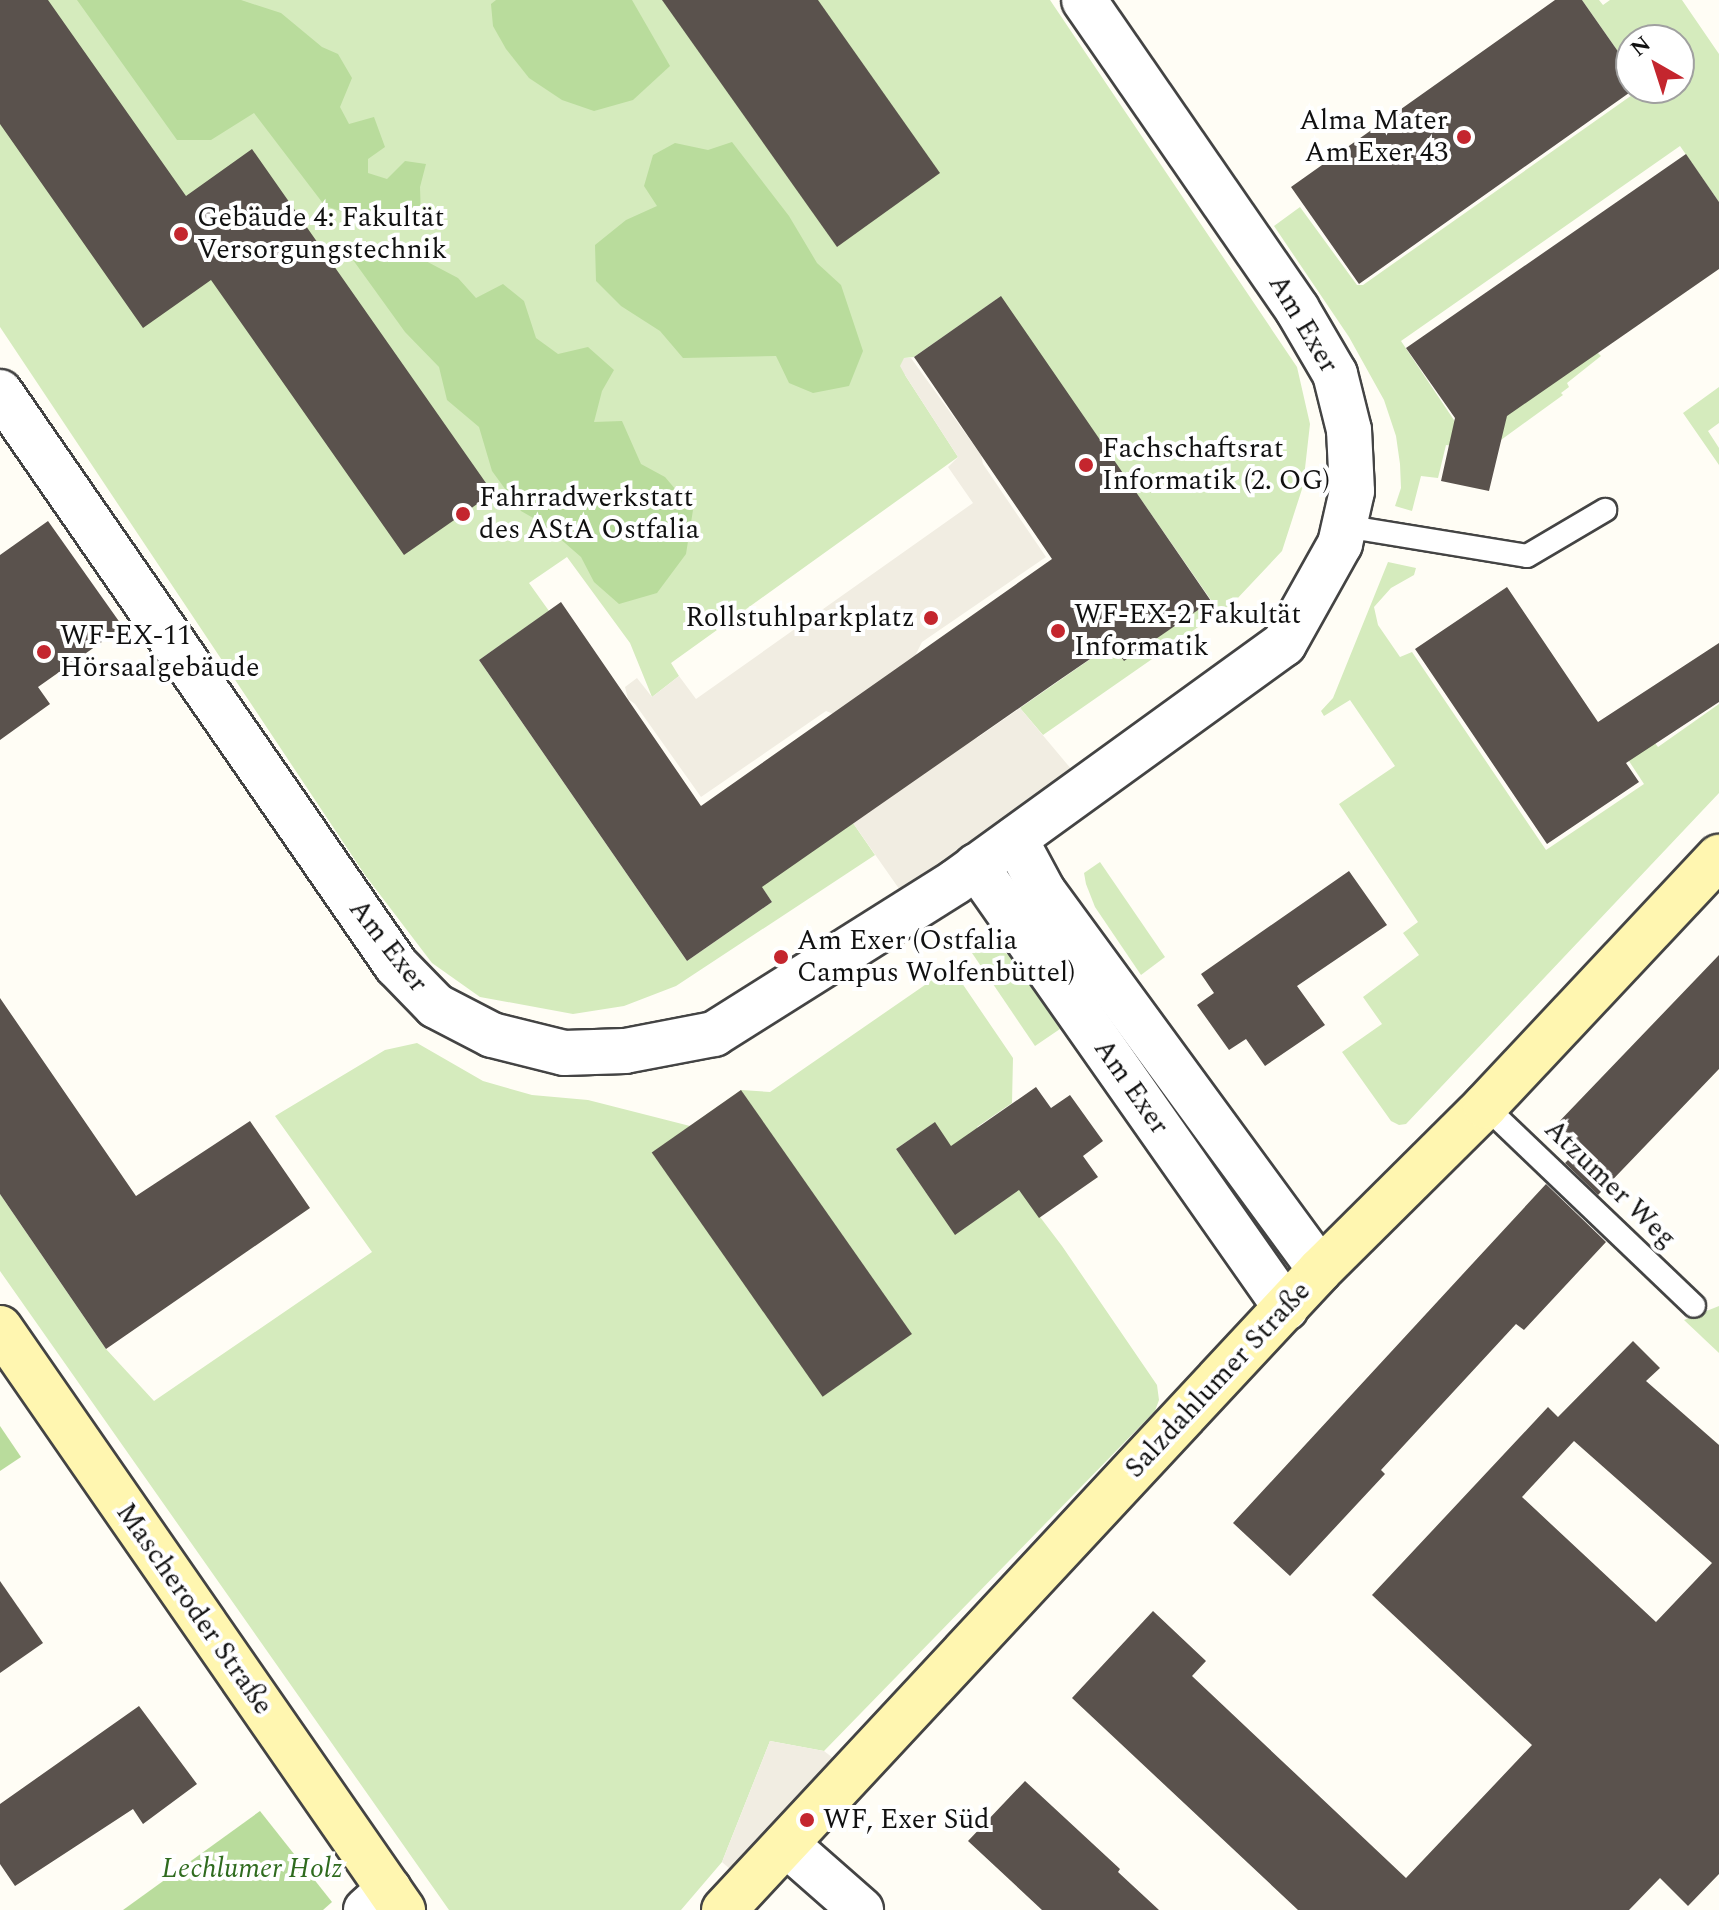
<!DOCTYPE html>
<meta charset="utf-8">
<style>
body{margin:0}
#map{position:relative;width:1719px;height:1910px;overflow:hidden;background:#fffdf5;font-family:Spectral,serif}
div>[style]{position:absolute}
[style*='--x']{left:calc(var(--x)*1px);top:calc(var(--y)*1px);width:calc(var(--w)*1px);rotate:calc(var(--a)*1deg)}
.green>*{inset:0;background:#d5ebbd}
.forest>*{inset:0;background:#b9dc9c}
.plaza>*{inset:0;background:#f1ede2}
.building>*{inset:0;background:#5a524d;transform-origin:0 0}
.roads{filter:drop-shadow(2px 0 #444) drop-shadow(-2px 0 #444) drop-shadow(0 2px #444) drop-shadow(0 -2px #444)}
.lane>*{height:22px;margin:-11px;padding:0 11px;transform-origin:11px;border-radius:11px;background:#fff}
.street>*{height:44px;margin:-22px;padding:0 22px;transform-origin:22px;border-radius:22px;background:#fff}
.secondary>*{height:44px;margin:-22px;padding:0 22px;transform-origin:22px;border-radius:22px;background:#fff6b0}
.dots>*{width:22px;height:22px;translate:-50% -50%;box-sizing:border-box;border:4px solid #fff;border-radius:50%}
span{translate:-50% -50%;white-space:nowrap;text-align:center;line-height:1.15;-webkit-text-stroke:8px #fff;paint-order:stroke}
.poi-label{font-size:28px;color:#111}
.right{translate:-100% -50%;text-align:right}
.left{translate:0 -50%;text-align:left}
.street-label{font-size:28px;color:#111}
.park-label{font-size:28px;color:#2f6b1f;font-style:italic}
.north{position:absolute;left:1615px;top:24px;width:80px;height:80px;box-sizing:border-box;background:#fff;border:2px solid #a0a0a0;border-radius:50%;rotate:321deg;font-size:22px;font-weight:700;line-height:32px;text-align:center;color:#111}
.north::after{content:'';display:block;margin:auto;width:28px;height:36px;background:#c4262e;clip-path:polygon(50% 0,100% 100%,50% 72%,0 100%)}
</style>
<div id="map">
<div class="green">
<div style="clip-path:polygon(0 0,1050px 0,1297px 367px,1310px 424px,1303px 486px,1282px 551px,1234px 602px,1043px 735px,1020px 708px,1112px 644px,1125px 660px,1211px 600px,1000px 297px,914px 357px,904px 358px,905px 375px,958px 457px,671px 663px,679px 676px,652px 697px,630px 643px,567px 557px,529px 583px,549px 611px,479px 660px,687px 961px,772px 902px,761px 886px,853px 823px,875px 855px,676px 986px,624px 1006px,573px 1014px,480px 997px,432px 963px,365px 875px,0 327px)"></div>
<div style="clip-path:polygon(1582px 0,1599px 0,1603px 5px,1610px 0,1682px 0,1719px 54px,1719px 202px,1680px 146px,1401px 341px,1464px 435px,1594px 349px,1601px 356px,1567px 383px,1569px 387px,1561px 393px,1563px 395px,1494px 445px,1498px 452px,1446px 445px,1438px 478px,1421px 476px,1412px 511px,1395px 506px,1401px 488px,1400px 464px,1396px 436px,1384px 400px,1349px 337px,1274px 226px,1300px 207px,1357px 285px,1363px 285px,1642px 88px,1679px 88px,1679px 40px,1631px 40px,1631px 70px)"></div>
<div style="clip-path:polygon(1719px 387px,1719px 423px,1708px 431px,1719px 448px,1719px 465px,1683px 413px)"></div>
<div style="clip-path:polygon(1388px 562px,1416px 568px,1414px 575px,1391px 588px,1374px 607px,1378px 625px,1400px 657px,1412px 652px,1546px 850px,1644px 784px,1610px 732px,1635px 716px,1658px 747px,1719px 704px,1719px 793px,1406px 1124px,1399px 1125px,1391px 1121px,1342px 1052px,1382px 1024px,1363px 997px,1419px 955px,1403px 933px,1418px 922px,1339px 804px,1395px 766px,1350px 700px,1324px 716px,1321px 711px,1333px 698px)"></div>
<div style="clip-path:polygon(1100px 862px,1165px 957px,1141px 975px,1095px 907px,1086px 884px,1084px 873px)"></div>
<div style="clip-path:polygon(986px 940px,1010px 956px,1060px 1029px,1035px 1046px,970px 950px)"></div>
<div style="clip-path:polygon(951px 967px,1013px 1058px,1012px 1103px,977px 1127px,982px 1136px,964px 1165px,934px 1123px,896px 1149px,955px 1234px,993px 1208px,978px 1186px,1012px 1180px,1062px 1246px,1157px 1385px,1159px 1400px,1155px 1411px,824px 1751px,770px 1741px,722px 1862px,681px 1910px,449px 1910px,0 1271px,0 1194px,106px 1349px,154px 1401px,372px 1252px,275px 1116px,385px 1050px,417px 1043px,483px 1081px,532px 1095px,588px 1100px,690px 1126px,741px 1090px,770px 1092px)"></div>
<div style="clip-path:polygon(1719px 1306px,1719px 1353px,1684px 1320px)"></div>
</div>
<div class="forest">
<div style="clip-path:polygon(77px 0,241px 0,281px 13px,322px 47px,338px 54px,352px 78px,340px 107px,349px 124px,374px 117px,385px 147px,368px 159px,368px 173px,387px 179px,405px 161px,426px 164px,420px 187px,421px 218px,392px 211px,377px 223px,325px 206px,254px 113px,211px 140px,177px 140px)"></div>
<div style="clip-path:polygon(496px 0,632px 0,670px 66px,633px 100px,594px 111px,562px 100px,529px 78px,506px 49px,493px 26px,491px 4px)"></div>
<div style="clip-path:polygon(732px 142px,789px 216px,817px 263px,841px 285px,863px 351px,849px 386px,813px 393px,789px 383px,776px 356px,683px 358px,660px 331px,621px 306px,596px 281px,595px 245px,626px 220px,657px 206px,644px 186px,653px 155px,675px 143px,708px 150px)"></div>
<div style="clip-path:polygon(348px 253px,392px 260px,422px 259px,458px 278px,476px 298px,503px 284px,524px 301px,536px 338px,558px 354px,588px 347px,614px 370px,602px 391px,594px 422px,622px 421px,641px 464px,665px 477px,693px 510px,686px 554px,657px 593px,619px 604px,594px 582px,581px 557px,542px 523px,521px 511px,492px 471px,479px 427px,447px 400px,439px 367px,405px 332px)"></div>
<div style="clip-path:polygon(0 1426px,21px 1457px,0 1471px)"></div>
<div style="clip-path:polygon(260px 1811px,332px 1902px,323px 1910px,123px 1910px)"></div>
</div>
<div class="plaza">
<div style="clip-path:polygon(904px 358px,911px 358px,981px 455px,983px 464px,1046px 557px,922px 642px,916px 654px,977px 738px,1020px 708px,1072px 770px,902px 893px,853px 823px,890px 797px,831px 713px,826px 711px,701px 797px,635px 704px,628px 699px,625px 687px,637px 678px,652px 697px,679px 676px,696px 699px,973px 503px,948px 467px,958px 457px,905px 375px,900px 366px)"></div>
<div style="clip-path:polygon(770px 1741px,824px 1751px,842px 1765px,739px 1877px,722px 1862px)"></div>
</div>
<div class="building">
<div style="clip-path:polygon(0 0,48px 0,186px 196px,252px 149px,493px 493px,404px 555px,211px 280px,143px 328px,0 124px)"></div>
<div style="clip-path:polygon(662px 0,818px 0,940px 173px,837px 247px)"></div>
<div style="clip-path:polygon(1555px 0,1582px 0,1631px 70px,1631px 88px,1636px 88px,1359px 284px,1291px 187px)"></div>
<div style="clip-path:polygon(1686px 154px,1719px 202px,1719px 269px,1507px 416px,1489px 491px,1441px 481px,1455px 418px,1406px 348px)"></div>
<div style="clip-path:polygon(1001px 296px,1211px 601px,1124px 661px,1112px 644px,1055px 683px,762px 887px,772px 902px,687px 961px,479px 660px,561px 602px,701px 806px,1052px 559px,914px 357px)"></div>
<div style="clip-path:polygon(48px 521px,123px 627px,38px 687px,50px 704px,0 740px,0 555px)"></div>
<div style="clip-path:polygon(1507px 587px,1598px 722px,1719px 643px,1719px 702px,1626px 763px,1639px 782px,1547px 844px,1415px 649px)"></div>
<div style="clip-path:polygon(1349px 871px,1387px 925px,1297px 986px,1325px 1025px,1265px 1066px,1246px 1039px,1229px 1050px,1197px 1005px,1214px 993px,1201px 974px)"></div>
<div style="clip-path:polygon(1719px 955px,1719px 1069px,1598px 1195px,1565px 1163px,1577px 1151px,1553px 1128px)"></div>
<div style="clip-path:polygon(0 998px,136px 1196px,250px 1121px,310px 1208px,106px 1349px,0 1194px)"></div>
<div style="clip-path:polygon(1036px 1087px,1051px 1108px,1070px 1095px,1103px 1141px,1083px 1156px,1098px 1177px,1039px 1218px,1019px 1190px,955px 1235px,896px 1149px,935px 1122px,951px 1146px)"></div>
<div style="left:741px;top:1090px;width:298px;height:109px;rotate:55deg"></div>
<div style="clip-path:polygon(1546px 1184px,1606px 1242px,1524px 1330px,1516px 1324px,1381px 1470px,1385px 1474px,1290px 1576px,1233px 1523px)"></div>
<div style="clip-path:polygon(evenodd,1633px 1341px,1660px 1368px,1646px 1381px,1719px 1445px,1719px 1874px,1688px 1906px,1660px 1878px,1629px 1910px,1298px 1910px,1072px 1698px,1153px 1611px,1206px 1661px,1192px 1676px,1406px 1878px,1532px 1745px,1372px 1595px,1548px 1407px,1558px 1417px,1633px 1341px,1574px 1441px,1712px 1563px,1656px 1622px,1522px 1497px,1574px 1441px)"></div>
<div style="clip-path:polygon(0 1581px,43px 1643px,0 1673px)"></div>
<div style="clip-path:polygon(139px 1706px,197px 1784px,143px 1824px,133px 1809px,15px 1886px,0 1864px,0 1804px)"></div>
<div style="clip-path:polygon(1025px 1781px,1120px 1869px,1118px 1872px,1159px 1910px,1042px 1910px,968px 1841px)"></div>
</div>
<div class="roads">
<div class="lane">
<div style="--x:1344;--y:526;--w:185;--a:9.3"></div>
<div style="--x:1527;--y:556;--w:91;--a:-30.5"></div>
<div style="--x:1485;--y:1106;--w:289;--a:43.7"></div>
</div>
<div class="street">
<div style="--x:0;--y:392;--w:697;--a:55.35"></div>
<div style="--x:396;--y:965;--w:57;--a:45.7"></div>
<div style="--x:436;--y:1006;--w:63;--a:27.4"></div>
<div style="--x:492;--y:1035;--w:74;--a:14"></div>
<div style="--x:564;--y:1053;--w:61;--a:-1.9"></div>
<div style="--x:625;--y:1051;--w:91;--a:-10.8"></div>
<div style="--x:714;--y:1034;--w:285;--a:-32.2"></div>
<div style="--x:955;--y:882;--w:406;--a:-35.9"></div>
<div style="--x:1284;--y:644;--w:115;--a:-60.8"></div>
<div style="--x:1340;--y:544;--w:54;--a:-77.2"></div>
<div style="--x:1352;--y:491;--w:61;--a:-92.8"></div>
<div style="--x:1349;--y:430;--w:58;--a:-104"></div>
<div style="--x:1335;--y:374;--w:75;--a:-120.3"></div>
<div style="--x:1297;--y:309;--w:375;--a:-124.6"></div>
<div style="--x:1015;--y:839;--w:59;--a:61.7"></div>
<div style="--x:1043;--y:891;--w:469;--a:53.8"></div>
<div style="--x:976;--y:866;--w:540;--a:54.96"></div>
<div style="--x:786;--y:1844;--w:100;--a:41.3"></div>
<div style="--x:366;--y:1910;--w:31;--a:-42"></div>
</div>
<div class="secondary">
<div style="--x:0;--y:1328;--w:708;--a:55.3"></div>
<div style="--x:724;--y:1910;--w:875;--a:-47.04"></div>
<div style="--x:1320;--y:1270;--w:233;--a:-44.8"></div>
<div style="--x:1485;--y:1106;--w:342;--a:-46.8"></div>
</div>
</div>
<div class="dots">
<div style="left:1464px;top:137px;background:#c4262e"></div>
<div style="left:181px;top:234px;background:#c4262e"></div>
<div style="left:1086px;top:465px;background:#c4262e"></div>
<div style="left:463px;top:514px;background:#c4262e"></div>
<div style="left:931px;top:618px;background:#c4262e"></div>
<div style="left:1058px;top:631px;background:#c4262e"></div>
<div style="left:44px;top:652px;background:#c4262e"></div>
<div style="left:781px;top:957px;background:#c4262e"></div>
<div style="left:807px;top:1820px;background:#c4262e"></div>
</div>
<div class="poi-label">
<span class="right" style="left:1448px;top:137px">Alma Mater<br>Am Exer 43</span>
<span class="left" style="left:197px;top:234px">Gebäude 4: Fakultät<br>Versorgungstechnik</span>
<span class="left" style="left:1102px;top:465px">Fachschaftsrat<br>Informatik (2. OG)</span>
<span class="left" style="left:479px;top:514px">Fahrradwerkstatt<br>des AStA Ostfalia</span>
<span class="left" style="left:1074px;top:631px">WF-EX-2 Fakultät<br>Informatik</span>
<span class="right" style="left:915px;top:618px">Rollstuhlparkplatz</span>
<span class="left" style="left:60px;top:652px">WF-EX-11<br>Hörsaalgebäude</span>
<span class="left" style="left:797px;top:957px">Am Exer (Ostfalia<br>Campus Wolfenbüttel)</span>
<span class="left" style="left:823px;top:1820px">WF, Exer Süd</span>
</div>
<div class="street-label">
<span style="left:1303px;top:324px;rotate:59deg">Am Exer</span>
<span style="left:388px;top:946px;rotate:52deg">Am Exer</span>
<span style="left:1131px;top:1087px;rotate:55deg">Am Exer</span>
<span style="left:1610px;top:1184px;rotate:44deg">Atzumer Weg</span>
<span style="left:1218px;top:1380px;rotate:-47deg">Salzdahlumer Straße</span>
<span style="left:194px;top:1609px;rotate:55deg">Mascheroder Straße</span>
</div>
<div class="park-label">
<span style="left:252px;top:1869px">Lechlumer Holz</span>
</div>
<div class="north">N</div>
</div>
